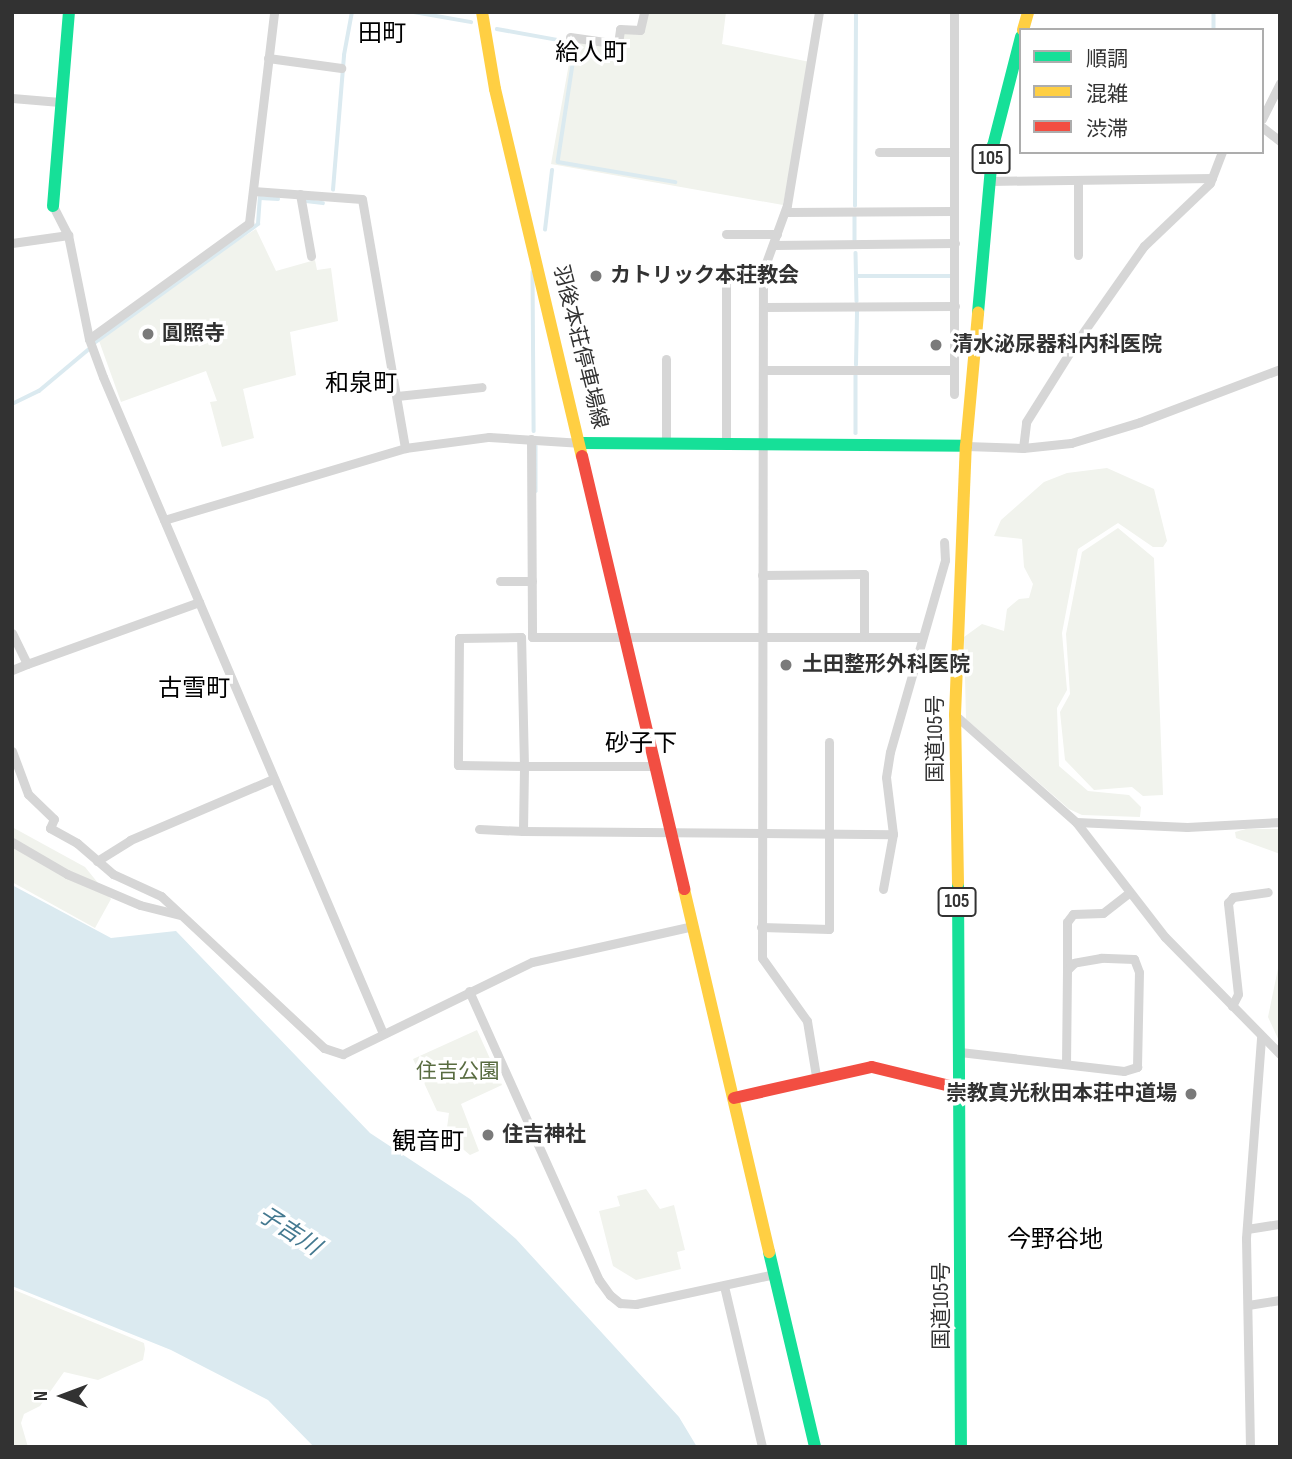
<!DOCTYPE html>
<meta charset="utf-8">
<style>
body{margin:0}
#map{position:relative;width:1292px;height:1459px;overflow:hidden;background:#fff;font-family:"Sofia Sans Condensed","Noto Sans JP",sans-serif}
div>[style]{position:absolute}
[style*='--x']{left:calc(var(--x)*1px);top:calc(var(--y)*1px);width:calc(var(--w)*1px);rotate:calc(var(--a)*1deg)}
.green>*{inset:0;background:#f1f3ed}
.water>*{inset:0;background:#dbeaf0}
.stream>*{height:3.5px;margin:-1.75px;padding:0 1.75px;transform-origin:1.75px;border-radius:1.75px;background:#dbeaf0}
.street>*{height:9px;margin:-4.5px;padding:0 4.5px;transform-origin:4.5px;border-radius:4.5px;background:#d6d6d6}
.fast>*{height:12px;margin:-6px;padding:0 6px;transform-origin:6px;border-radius:6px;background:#16e098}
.slow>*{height:12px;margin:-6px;padding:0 6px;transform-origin:6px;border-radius:6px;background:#ffcf43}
.jam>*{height:12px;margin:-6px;padding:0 6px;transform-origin:6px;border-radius:6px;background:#f24e42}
.dots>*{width:19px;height:19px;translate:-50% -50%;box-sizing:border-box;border:4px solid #fff;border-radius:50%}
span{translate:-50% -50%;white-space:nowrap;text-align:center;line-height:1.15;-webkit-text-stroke:7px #fff;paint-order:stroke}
.shield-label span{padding:2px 5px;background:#fff;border:2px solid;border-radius:5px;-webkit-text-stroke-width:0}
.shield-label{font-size:19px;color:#323232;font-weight:700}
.poi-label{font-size:21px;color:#323232;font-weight:700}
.left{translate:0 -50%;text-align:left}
.right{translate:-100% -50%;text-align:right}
.street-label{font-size:21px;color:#323232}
.park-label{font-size:21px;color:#596c41}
.water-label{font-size:23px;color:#447990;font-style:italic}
.quarter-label{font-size:24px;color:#000}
.frame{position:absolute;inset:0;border:14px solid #323232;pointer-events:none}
.legend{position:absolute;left:1019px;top:28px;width:245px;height:126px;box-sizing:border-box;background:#fff;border:2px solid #adadad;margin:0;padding:9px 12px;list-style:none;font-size:21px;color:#323232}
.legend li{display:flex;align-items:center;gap:14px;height:35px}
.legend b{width:35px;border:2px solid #adadad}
.north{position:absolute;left:28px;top:1361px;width:70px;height:70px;-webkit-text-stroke:5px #fff;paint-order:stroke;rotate:270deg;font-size:19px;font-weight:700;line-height:28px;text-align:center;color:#323232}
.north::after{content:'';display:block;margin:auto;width:24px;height:32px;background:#323232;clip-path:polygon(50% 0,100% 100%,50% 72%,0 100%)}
</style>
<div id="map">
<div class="green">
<div style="clip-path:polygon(648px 12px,726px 12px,722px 44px,810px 62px,783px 205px,551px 164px,573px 41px,620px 49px,624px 31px,643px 33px)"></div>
<div style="clip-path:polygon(256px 229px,276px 271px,315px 260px,317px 270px,331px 268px,338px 321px,290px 332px,296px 375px,243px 389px,254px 438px,222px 447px,210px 402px,217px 401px,206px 371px,121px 402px,98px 338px,171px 282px)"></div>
<div style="clip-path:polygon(1107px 468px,1154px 489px,1167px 541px,1163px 547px,1153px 547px,1118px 523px,1078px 549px,1062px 633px,1067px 690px,1057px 708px,1059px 766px,1088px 791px,1129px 795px,1141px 807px,1140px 817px,1082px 815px,1069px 809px,966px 719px,964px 637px,982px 624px,1004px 631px,1007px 609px,1019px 599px,1029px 598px,1033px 584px,1024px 567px,1022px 539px,994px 536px,1001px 520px,1044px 482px,1067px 473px)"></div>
<div style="clip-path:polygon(1118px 528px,1154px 558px,1163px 795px,1143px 796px,1132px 787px,1094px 790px,1065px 760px,1060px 712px,1070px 694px,1066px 634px,1082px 552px)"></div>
<div style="clip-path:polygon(12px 827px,85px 867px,111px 899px,95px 928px,12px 882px)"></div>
<div style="clip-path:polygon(1246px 829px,1280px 829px,1280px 854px,1236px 838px,1235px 832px)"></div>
<div style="clip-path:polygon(1280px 959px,1280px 1043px,1268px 1017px)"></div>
<div style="clip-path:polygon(477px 1030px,502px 1085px,461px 1104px,479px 1151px,470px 1155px,446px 1135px,449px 1113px,437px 1111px,413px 1059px)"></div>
<div style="clip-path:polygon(646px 1189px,660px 1209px,674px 1205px,685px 1250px,677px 1252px,681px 1269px,636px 1280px,613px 1266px,599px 1211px,620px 1206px,617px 1196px)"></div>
<div style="clip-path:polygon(12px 1289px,144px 1343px,145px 1349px,143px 1360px,98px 1380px,64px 1372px,40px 1406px,24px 1414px,21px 1423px,28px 1447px,12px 1447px)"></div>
</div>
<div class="water">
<div style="clip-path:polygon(12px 885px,111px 938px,176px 931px,370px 1133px,470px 1199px,516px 1239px,679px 1417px,697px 1447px,314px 1447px,268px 1400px,171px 1350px,12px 1286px)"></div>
</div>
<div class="stream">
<div style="--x:414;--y:12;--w:58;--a:10"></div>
<div style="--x:1214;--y:12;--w:18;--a:90"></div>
<div style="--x:497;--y:29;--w:68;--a:10.2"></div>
<div style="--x:576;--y:45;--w:118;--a:98.7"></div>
<div style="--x:558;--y:162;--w:119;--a:9.7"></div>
<div style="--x:333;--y:190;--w:135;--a:-85.3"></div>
<div style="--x:344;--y:55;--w:44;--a:-79.5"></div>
<div style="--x:306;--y:201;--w:17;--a:7"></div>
<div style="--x:855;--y:206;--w:194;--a:-89.7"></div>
<div style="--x:855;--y:216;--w:24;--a:90"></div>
<div style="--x:545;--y:230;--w:60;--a:-83.3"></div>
<div style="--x:856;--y:253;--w:48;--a:88.8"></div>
<div style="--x:533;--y:272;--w:159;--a:89.6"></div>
<div style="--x:856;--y:276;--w:94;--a:0"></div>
<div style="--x:93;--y:344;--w:204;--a:-36"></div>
<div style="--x:258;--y:224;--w:26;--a:-86"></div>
<div style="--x:260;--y:198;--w:18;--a:3"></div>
<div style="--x:856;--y:365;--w:54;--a:-88.9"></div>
<div style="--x:856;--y:375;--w:58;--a:90"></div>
<div style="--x:12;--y:404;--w:30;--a:-26"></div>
<div style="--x:39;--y:391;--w:64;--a:-39.9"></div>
<div style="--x:536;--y:446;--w:45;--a:90"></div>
</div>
<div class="street">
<div style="--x:570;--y:37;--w:49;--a:8.3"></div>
<div style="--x:618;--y:44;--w:15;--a:-82"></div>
<div style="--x:620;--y:29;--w:20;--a:3"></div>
<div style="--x:640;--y:30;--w:18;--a:-77"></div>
<div style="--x:268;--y:58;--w:74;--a:7.8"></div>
<div style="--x:12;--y:98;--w:48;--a:4.8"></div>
<div style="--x:1262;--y:119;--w:40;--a:-63.4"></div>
<div style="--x:1262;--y:127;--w:23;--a:38"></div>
<div style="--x:879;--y:152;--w:75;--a:0"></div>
<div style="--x:989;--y:181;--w:223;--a:-0.8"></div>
<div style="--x:253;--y:191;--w:109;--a:4.2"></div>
<div style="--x:362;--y:199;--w:253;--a:80.2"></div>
<div style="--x:300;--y:194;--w:63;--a:79.9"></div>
<div style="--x:53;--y:206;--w:33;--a:63"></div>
<div style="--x:68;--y:235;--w:106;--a:78.6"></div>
<div style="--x:89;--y:339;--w:40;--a:69.8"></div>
<div style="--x:103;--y:377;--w:711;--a:66.9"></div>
<div style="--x:785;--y:212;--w:169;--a:-0.3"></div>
<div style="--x:726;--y:234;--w:51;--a:0"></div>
<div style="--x:12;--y:243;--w:57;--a:-8.1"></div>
<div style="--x:773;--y:245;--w:182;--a:-0.6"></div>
<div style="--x:1078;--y:255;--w:75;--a:-90"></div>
<div style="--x:763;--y:307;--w:192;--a:-0.3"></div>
<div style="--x:89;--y:339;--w:198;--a:-35.9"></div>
<div style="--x:249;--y:223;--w:212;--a:-83.2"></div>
<div style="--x:764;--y:370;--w:190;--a:0"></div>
<div style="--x:954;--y:394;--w:382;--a:-90"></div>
<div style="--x:397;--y:396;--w:85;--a:-6"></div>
<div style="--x:531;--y:439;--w:198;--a:89.7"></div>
<div style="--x:532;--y:637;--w:390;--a:0"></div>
<div style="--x:666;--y:443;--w:84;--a:-90"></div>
<div style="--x:726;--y:443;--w:171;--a:-90"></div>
<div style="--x:726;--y:272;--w:37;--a:-2"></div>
<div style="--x:966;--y:446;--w:57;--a:2"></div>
<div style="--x:1023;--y:448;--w:48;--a:-5.9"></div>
<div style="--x:1071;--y:443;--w:72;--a:-16.9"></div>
<div style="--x:1140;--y:422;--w:150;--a:-20.7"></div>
<div style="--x:1023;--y:448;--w:26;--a:-83"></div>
<div style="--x:1026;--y:422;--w:92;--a:-57.9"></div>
<div style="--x:1075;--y:344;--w:120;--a:-54.9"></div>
<div style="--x:1144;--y:246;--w:91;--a:-43.7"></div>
<div style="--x:1210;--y:183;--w:33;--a:-69"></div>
<div style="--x:164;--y:520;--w:252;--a:-16.6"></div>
<div style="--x:405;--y:448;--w:85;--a:-7.5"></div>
<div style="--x:489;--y:437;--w:93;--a:3.7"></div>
<div style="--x:762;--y:575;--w:102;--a:-0.6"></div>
<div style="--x:864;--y:574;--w:63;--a:90"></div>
<div style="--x:500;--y:581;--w:32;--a:0"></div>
<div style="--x:12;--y:633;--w:34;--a:64"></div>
<div style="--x:27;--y:664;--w:183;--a:-19.8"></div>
<div style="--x:12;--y:670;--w:16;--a:-22"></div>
<div style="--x:955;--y:715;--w:162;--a:41.5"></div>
<div style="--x:1076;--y:822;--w:145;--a:52.3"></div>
<div style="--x:1165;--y:937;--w:164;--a:45.5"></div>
<div style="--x:12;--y:751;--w:46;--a:69.6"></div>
<div style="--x:28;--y:794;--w:36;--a:44"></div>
<div style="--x:54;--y:819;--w:10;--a:114"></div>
<div style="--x:50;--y:828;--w:31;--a:29"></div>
<div style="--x:77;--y:843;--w:48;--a:40.7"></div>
<div style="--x:113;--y:874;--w:53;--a:24.6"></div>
<div style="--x:161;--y:896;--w:223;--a:43"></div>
<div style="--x:324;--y:1048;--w:20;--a:18"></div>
<div style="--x:343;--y:1054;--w:210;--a:-26"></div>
<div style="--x:532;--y:962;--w:165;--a:-12.6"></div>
<div style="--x:1076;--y:822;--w:111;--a:2.6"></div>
<div style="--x:1187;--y:827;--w:93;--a:-3.1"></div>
<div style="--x:479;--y:829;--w:44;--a:2.6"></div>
<div style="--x:523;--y:831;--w:65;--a:-89.1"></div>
<div style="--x:524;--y:766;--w:129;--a:-91.3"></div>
<div style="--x:521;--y:637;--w:62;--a:179.1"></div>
<div style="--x:459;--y:638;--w:127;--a:90.5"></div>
<div style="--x:458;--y:765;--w:66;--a:0.9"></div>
<div style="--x:524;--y:766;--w:132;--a:0"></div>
<div style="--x:523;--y:831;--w:370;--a:0.5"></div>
<div style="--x:12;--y:842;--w:64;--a:30.2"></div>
<div style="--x:67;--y:874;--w:79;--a:23"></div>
<div style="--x:140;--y:905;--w:41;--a:14"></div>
<div style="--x:97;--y:861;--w:39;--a:-32"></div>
<div style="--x:130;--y:840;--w:155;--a:-23.1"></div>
<div style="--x:883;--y:889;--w:56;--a:-79.7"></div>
<div style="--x:893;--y:834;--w:57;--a:-97"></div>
<div style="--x:886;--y:777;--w:25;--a:-81"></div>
<div style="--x:890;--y:752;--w:200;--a:-74"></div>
<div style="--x:945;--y:560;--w:18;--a:-93"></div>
<div style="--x:761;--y:927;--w:68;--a:1.7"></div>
<div style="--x:829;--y:929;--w:187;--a:-90"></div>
<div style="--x:1067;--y:970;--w:48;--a:-90"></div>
<div style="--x:1067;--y:922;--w:10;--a:-53"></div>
<div style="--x:1073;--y:914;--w:30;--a:-2"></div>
<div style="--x:1103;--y:913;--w:33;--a:-38"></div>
<div style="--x:469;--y:991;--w:317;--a:65.8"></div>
<div style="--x:599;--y:1280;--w:19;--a:54"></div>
<div style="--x:610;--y:1295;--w:13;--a:39"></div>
<div style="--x:620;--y:1303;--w:16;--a:4"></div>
<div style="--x:636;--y:1304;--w:142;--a:-12.2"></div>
<div style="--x:1232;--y:1006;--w:13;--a:-63"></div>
<div style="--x:1238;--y:994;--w:92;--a:-96.3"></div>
<div style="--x:1228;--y:903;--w:8;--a:-50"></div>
<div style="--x:1233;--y:897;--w:35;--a:-8"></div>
<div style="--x:960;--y:1052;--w:165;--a:6.6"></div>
<div style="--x:1124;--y:1071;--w:14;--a:-17"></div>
<div style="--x:1137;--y:1067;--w:95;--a:-88.8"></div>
<div style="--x:1139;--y:972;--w:14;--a:-111"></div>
<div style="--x:1134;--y:959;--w:33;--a:-178"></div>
<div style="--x:1101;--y:958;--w:27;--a:170"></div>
<div style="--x:1074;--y:963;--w:10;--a:135"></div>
<div style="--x:1067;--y:970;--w:94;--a:90.6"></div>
<div style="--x:816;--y:1076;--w:56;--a:-99.3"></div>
<div style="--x:807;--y:1021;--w:77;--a:-125.5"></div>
<div style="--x:762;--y:958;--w:687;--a:-89.92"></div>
<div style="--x:763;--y:271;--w:70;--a:-70"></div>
<div style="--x:787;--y:205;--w:196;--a:-80.6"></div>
<div style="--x:1247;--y:1229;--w:33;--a:-9"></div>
<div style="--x:724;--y:1286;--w:165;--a:76.7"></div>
<div style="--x:1248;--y:1305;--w:32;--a:-9"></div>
<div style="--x:1250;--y:1447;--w:209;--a:-91.1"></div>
<div style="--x:1246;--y:1238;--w:202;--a:-85.7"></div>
</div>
<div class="fast">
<div style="--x:53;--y:206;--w:195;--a:-85.3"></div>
<div style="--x:978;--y:313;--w:168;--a:-84.9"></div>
<div style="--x:993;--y:146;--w:113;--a:-75.6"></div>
<div style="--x:582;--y:443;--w:384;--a:0.4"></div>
<div style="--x:958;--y:883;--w:564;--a:89.7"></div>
<div style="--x:769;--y:1252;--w:200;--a:76.7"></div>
</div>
<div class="slow">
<div style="--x:482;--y:12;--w:78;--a:80.4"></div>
<div style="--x:495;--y:89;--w:377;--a:76.7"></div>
<div style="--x:1023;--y:30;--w:19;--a:-74"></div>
<div style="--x:958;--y:883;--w:168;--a:-91"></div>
<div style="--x:955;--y:715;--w:269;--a:-87.7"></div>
<div style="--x:966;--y:446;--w:134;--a:-84.8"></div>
<div style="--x:684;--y:889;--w:373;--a:76.8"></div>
</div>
<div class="jam">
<div style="--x:582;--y:456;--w:445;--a:76.7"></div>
<div style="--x:734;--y:1098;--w:141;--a:-12.7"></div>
<div style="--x:872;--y:1067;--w:93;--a:13.7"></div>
</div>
<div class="dots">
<div style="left:596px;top:276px;background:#7a7a7a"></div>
<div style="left:148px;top:334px;background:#7a7a7a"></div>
<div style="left:936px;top:345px;background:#7a7a7a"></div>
<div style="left:786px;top:665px;background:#7a7a7a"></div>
<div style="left:1191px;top:1094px;background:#7a7a7a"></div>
<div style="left:488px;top:1135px;background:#7a7a7a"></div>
</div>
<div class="shield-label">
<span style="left:991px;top:159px">105</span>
<span style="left:957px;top:902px">105</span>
</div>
<div class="poi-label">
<span class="left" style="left:610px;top:276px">カトリック本荘教会</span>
<span class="left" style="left:162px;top:334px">圓照寺</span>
<span class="left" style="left:952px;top:345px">清水泌尿器科内科医院</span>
<span class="left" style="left:802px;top:665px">土田整形外科医院</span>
<span class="right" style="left:1177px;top:1094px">崇教真光秋田本荘中道場</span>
<span class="left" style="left:502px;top:1135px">住吉神社</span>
</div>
<div class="street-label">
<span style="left:580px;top:347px;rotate:76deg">羽後本荘停車場線</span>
<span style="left:936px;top:739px;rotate:-90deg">国道105号</span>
<span style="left:942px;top:1306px;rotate:-90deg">国道105号</span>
</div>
<div class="park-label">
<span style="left:458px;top:1072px">住吉公園</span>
</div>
<div class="water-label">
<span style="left:289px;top:1231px;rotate:33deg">子吉川</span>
</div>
<div class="quarter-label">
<span style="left:382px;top:34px">田町</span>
<span style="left:591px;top:53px">給人町</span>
<span style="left:361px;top:384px">和泉町</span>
<span style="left:194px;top:689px">古雪町</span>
<span style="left:641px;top:744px">砂子下</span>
<span style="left:428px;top:1142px">観音町</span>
<span style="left:1055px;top:1240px">今野谷地</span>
</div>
<div class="frame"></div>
<ul class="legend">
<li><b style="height:9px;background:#16e098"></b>順調</li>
<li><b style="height:9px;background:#ffcf43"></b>混雑</li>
<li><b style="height:9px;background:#f24e42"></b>渋滞</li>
</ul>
<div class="north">N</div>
</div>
